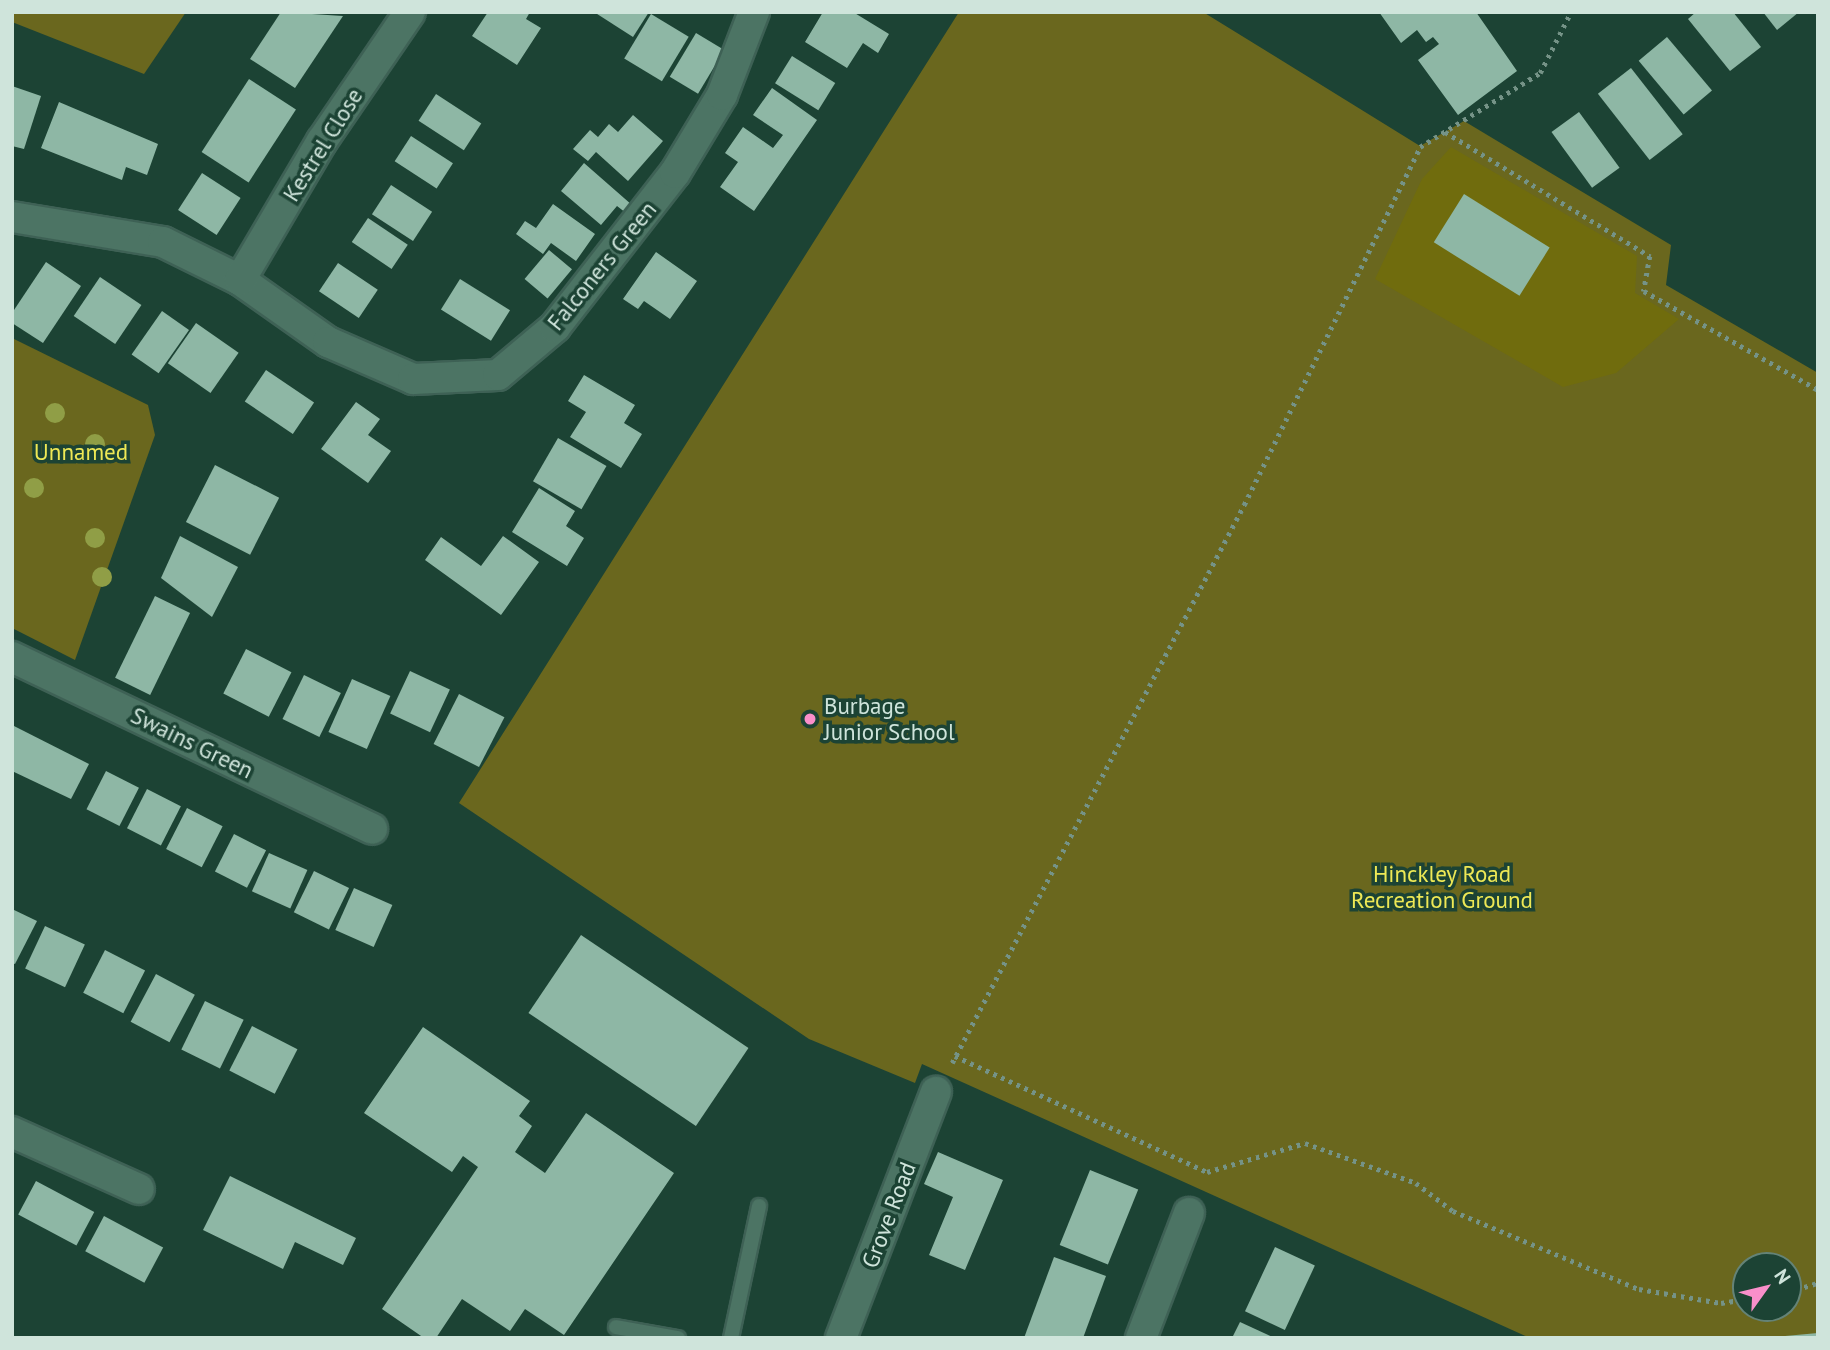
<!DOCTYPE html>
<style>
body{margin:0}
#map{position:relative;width:1830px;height:1350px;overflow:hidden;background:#1c4334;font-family:"PT Sans",sans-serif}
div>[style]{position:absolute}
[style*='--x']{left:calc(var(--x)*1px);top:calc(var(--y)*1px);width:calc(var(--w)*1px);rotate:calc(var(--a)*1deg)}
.green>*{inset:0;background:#6a671e}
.forest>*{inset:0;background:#706c0d}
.building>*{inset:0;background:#8eb7a5;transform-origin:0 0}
.path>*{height:4.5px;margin-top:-2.25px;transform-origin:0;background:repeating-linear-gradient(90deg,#759387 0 3.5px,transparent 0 8.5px)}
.roads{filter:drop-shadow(2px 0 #3e6155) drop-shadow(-2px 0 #3e6155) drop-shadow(0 2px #3e6155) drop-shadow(0 -2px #3e6155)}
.service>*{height:14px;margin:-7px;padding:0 7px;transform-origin:7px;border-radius:7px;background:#4c7464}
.minor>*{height:30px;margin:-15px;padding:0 15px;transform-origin:15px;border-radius:15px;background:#4c7464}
.trees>*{width:20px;height:20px;margin:-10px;border-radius:50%;background:#909e46}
.dots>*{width:19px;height:19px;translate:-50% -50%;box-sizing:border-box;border:4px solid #1c4334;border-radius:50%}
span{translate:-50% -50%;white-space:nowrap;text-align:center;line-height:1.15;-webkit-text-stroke:7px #1c4334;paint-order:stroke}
.street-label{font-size:23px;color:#cfe4db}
.park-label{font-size:23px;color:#eee855}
.poi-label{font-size:23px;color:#cfe4db}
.left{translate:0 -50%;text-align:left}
.frame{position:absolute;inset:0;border:14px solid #cfe4db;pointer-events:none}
.north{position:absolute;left:1732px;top:1252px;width:70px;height:70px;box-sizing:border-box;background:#1c4334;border:2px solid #648377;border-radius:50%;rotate:56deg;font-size:19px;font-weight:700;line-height:28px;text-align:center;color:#cfe4db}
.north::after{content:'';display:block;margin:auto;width:24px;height:32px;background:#f98fca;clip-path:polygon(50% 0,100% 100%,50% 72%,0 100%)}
</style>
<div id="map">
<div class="green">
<div style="clip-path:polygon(12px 12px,186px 12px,144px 74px,12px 22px)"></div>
<div style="clip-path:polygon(evenodd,959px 12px,1203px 12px,1420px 146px,1464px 121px,1671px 245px,1666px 285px,1818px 373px,1818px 1338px,1530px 1338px,922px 1064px,915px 1083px,809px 1039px,459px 803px,959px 12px,1746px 1266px,1788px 1266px,1788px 1308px,1746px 1308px,1746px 1266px)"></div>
<div style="clip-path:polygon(12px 338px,148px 405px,155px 435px,75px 660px,12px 628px)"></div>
</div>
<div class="forest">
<div style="clip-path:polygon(1451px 147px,1637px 256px,1635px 293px,1679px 319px,1616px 373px,1563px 387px,1375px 279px,1422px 179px)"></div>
</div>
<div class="building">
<div style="clip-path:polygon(281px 12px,343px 16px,295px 88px,250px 59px)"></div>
<div style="clip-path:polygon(488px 12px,530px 12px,526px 19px,541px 28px,517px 65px,472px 36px)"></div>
<div style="clip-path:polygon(594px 12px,649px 12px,633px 37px)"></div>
<div style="clip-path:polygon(823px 12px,853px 12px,889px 34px,878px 53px,863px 43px,847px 68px,805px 42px)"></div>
<div style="clip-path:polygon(1379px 12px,1476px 12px,1517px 71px,1458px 115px,1418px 60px,1439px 44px,1433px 37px,1426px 42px,1417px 30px,1401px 43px)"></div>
<div style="clip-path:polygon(1696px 12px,1733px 12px,1761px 47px,1730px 71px,1688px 19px)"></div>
<div style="clip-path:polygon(1763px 12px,1799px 12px,1777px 30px)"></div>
<div style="left:651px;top:14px;width:44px;height:52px;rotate:31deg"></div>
<div style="left:696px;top:33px;width:33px;height:51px;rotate:31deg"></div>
<div style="left:1667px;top:37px;width:70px;height:37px;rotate:50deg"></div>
<div style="left:792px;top:56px;width:51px;height:32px;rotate:32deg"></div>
<div style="left:1631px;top:68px;width:84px;height:42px;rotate:52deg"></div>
<div style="left:249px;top:79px;width:56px;height:87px;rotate:33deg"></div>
<div style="clip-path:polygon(12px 86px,41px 96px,24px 149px,12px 146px)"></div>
<div style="clip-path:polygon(772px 88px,817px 120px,754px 211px,720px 187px,738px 162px,725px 153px,743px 127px,773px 148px,783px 135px,753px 115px)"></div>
<div style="left:436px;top:94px;width:54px;height:32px;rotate:33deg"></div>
<div style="clip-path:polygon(59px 102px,158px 144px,147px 175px,126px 167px,122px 180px,41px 148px)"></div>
<div style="left:1579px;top:112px;width:69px;height:34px;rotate:54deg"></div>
<div style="clip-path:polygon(633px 115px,663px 141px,628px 181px,596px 152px,588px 161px,573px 149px,590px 130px,598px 137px,609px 124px,618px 132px)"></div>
<div style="left:411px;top:136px;width:50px;height:30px;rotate:33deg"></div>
<div style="clip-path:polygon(584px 163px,632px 205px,626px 213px,617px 206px,601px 225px,561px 191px)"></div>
<div style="left:202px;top:173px;width:46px;height:44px;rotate:33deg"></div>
<div style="left:391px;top:185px;width:49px;height:35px;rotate:33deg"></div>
<div style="left:1464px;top:194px;width:101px;height:57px;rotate:32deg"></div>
<div style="clip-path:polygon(553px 204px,595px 234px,576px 261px,551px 243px,543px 254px,516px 234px,525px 221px,536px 228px)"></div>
<div style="left:368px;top:218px;width:48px;height:29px;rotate:34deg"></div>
<div style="left:549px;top:250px;width:30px;height:38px;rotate:40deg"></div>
<div style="clip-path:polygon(656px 252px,697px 281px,670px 319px,644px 301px,638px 309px,623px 299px)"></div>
<div style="clip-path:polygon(46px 262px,81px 286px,43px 343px,12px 323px,12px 313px)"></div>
<div style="left:338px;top:263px;width:48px;height:34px;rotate:34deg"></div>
<div style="left:100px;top:277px;width:50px;height:47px;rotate:34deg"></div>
<div style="left:460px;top:279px;width:59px;height:36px;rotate:32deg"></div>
<div style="left:162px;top:311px;width:33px;height:53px;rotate:35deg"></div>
<div style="left:196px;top:323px;width:52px;height:49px;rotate:35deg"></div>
<div style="left:266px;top:370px;width:58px;height:38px;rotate:34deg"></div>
<div style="clip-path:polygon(584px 375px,635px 405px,624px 423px,642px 434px,621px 468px,570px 437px,586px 412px,568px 401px)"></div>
<div style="clip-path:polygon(356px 402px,380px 419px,368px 435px,391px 451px,368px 483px,321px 449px)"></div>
<div style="left:558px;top:438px;width:56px;height:50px;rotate:30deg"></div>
<div style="left:215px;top:465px;width:72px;height:64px;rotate:27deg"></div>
<div style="clip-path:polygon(539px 488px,575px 511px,566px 526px,584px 538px,567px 566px,512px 532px)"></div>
<div style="clip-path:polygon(180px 536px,238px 567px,212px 617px,161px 578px)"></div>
<div style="clip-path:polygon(503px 536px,539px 562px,501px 615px,425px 560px,441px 537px,481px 566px)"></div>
<div style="left:155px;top:596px;width:39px;height:91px;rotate:26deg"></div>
<div style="left:246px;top:649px;width:51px;height:50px;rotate:27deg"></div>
<div style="left:410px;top:671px;width:44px;height:47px;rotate:25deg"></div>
<div style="left:304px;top:675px;width:41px;height:49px;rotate:26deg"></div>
<div style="left:352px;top:679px;width:42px;height:58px;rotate:24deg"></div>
<div style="left:459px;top:694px;width:51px;height:56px;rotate:27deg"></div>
<div style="clip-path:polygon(12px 725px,89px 764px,71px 799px,12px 771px)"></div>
<div style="left:106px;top:771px;width:37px;height:43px;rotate:27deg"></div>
<div style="left:147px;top:789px;width:38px;height:44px;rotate:27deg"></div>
<div style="left:187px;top:808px;width:40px;height:46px;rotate:27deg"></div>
<div style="left:234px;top:834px;width:36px;height:42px;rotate:27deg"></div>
<div style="left:269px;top:853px;width:42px;height:42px;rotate:24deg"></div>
<div style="left:314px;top:871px;width:39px;height:46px;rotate:26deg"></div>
<div style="left:354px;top:888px;width:42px;height:46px;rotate:24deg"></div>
<div style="clip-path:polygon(12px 909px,37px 921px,15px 964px,12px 963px)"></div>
<div style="left:45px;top:926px;width:44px;height:47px;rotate:25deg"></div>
<div style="left:581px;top:935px;width:202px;height:94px;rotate:34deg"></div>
<div style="left:105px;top:950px;width:45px;height:48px;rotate:27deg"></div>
<div style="left:156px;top:974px;width:44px;height:54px;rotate:28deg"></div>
<div style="left:205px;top:1001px;width:43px;height:54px;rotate:26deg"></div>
<div style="left:252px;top:1026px;width:51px;height:50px;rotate:27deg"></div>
<div style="clip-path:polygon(423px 1027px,530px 1101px,519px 1116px,532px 1126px,515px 1152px,545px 1173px,586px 1113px,674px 1173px,564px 1335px,525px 1309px,510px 1331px,462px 1299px,436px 1338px,424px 1338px,382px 1309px,478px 1167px,463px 1156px,452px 1172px,364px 1113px)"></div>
<div style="clip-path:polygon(938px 1152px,1003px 1180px,965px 1270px,929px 1255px,953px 1197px,924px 1184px)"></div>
<div style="left:1090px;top:1170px;width:52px;height:81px;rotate:22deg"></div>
<div style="clip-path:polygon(230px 1176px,356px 1238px,343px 1265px,295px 1242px,283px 1269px,203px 1230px)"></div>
<div style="left:36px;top:1181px;width:66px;height:38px;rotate:28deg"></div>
<div style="left:104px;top:1216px;width:67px;height:40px;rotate:28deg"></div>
<div style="left:1275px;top:1247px;width:44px;height:71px;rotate:25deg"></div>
<div style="clip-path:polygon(1054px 1257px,1106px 1276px,1083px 1338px,1024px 1338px)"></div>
<div style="clip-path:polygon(1240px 1322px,1275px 1338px,1232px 1338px)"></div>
<div style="clip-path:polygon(1818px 1333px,1818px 1338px,1786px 1338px,1785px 1336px)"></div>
</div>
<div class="path">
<div style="--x:1445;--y:132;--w:240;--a:31.2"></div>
<div style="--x:1650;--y:256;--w:36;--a:100"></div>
<div style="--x:1644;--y:291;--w:200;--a:29.6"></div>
<div style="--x:955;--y:1056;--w:277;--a:24.7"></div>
<div style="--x:1207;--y:1172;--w:102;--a:-16.5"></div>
<div style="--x:1305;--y:1143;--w:118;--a:19.8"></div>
<div style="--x:1416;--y:1183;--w:46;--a:37.1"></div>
<div style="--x:1453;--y:1211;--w:202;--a:22.8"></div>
<div style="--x:1639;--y:1289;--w:83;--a:9.7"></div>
<div style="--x:1721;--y:1303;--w:25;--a:-9"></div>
<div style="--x:952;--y:1063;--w:630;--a:-62.38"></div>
<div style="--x:1244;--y:505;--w:399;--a:-63.8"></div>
<div style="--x:1420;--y:147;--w:141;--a:-31.7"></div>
<div style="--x:1540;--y:73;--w:68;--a:-63.1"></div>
<div style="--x:1788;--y:1292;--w:31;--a:-17"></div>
</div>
<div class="roads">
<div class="service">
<div style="--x:616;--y:1327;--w:63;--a:10.1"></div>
<div style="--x:731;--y:1338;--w:135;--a:-78"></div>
</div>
<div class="minor">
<div style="--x:12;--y:217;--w:153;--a:9.4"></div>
<div style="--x:163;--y:242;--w:86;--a:26.3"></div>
<div style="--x:240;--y:280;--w:108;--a:35.2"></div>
<div style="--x:328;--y:342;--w:93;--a:23.5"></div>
<div style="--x:413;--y:379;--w:85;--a:-2.7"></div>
<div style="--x:498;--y:375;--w:75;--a:-40.1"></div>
<div style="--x:555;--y:327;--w:195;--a:-52.1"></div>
<div style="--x:675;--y:173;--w:91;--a:-58.9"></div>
<div style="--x:722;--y:95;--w:89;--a:-68.9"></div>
<div style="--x:240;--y:280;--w:161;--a:-59.5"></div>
<div style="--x:322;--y:141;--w:156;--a:-55.7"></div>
<div style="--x:12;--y:657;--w:399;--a:25.5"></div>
<div style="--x:12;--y:1132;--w:139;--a:24.2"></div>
<div style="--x:841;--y:1338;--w:264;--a:-68.9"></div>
<div style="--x:1141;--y:1338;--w:134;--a:-69"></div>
</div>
</div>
<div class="trees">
<div style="left:55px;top:413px"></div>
<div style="left:95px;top:444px"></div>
<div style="left:34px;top:488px"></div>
<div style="left:95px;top:538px"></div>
<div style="left:102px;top:577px"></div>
</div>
<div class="dots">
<div style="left:810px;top:719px;background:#f98fca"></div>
</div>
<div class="street-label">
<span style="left:323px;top:145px;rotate:-58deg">Kestrel Close</span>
<span style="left:602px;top:266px;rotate:-51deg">Falconers Green</span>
<span style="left:192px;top:743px;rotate:26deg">Swains Green</span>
<span style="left:889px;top:1215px;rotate:-69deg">Grove Road</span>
</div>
<div class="park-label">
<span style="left:81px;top:452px">Unnamed</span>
<span style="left:1442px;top:887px">Hinckley Road<br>Recreation Ground</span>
</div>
<div class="poi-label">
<span class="left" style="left:824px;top:719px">Burbage<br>Junior School</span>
</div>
<div class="frame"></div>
<div class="north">N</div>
</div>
